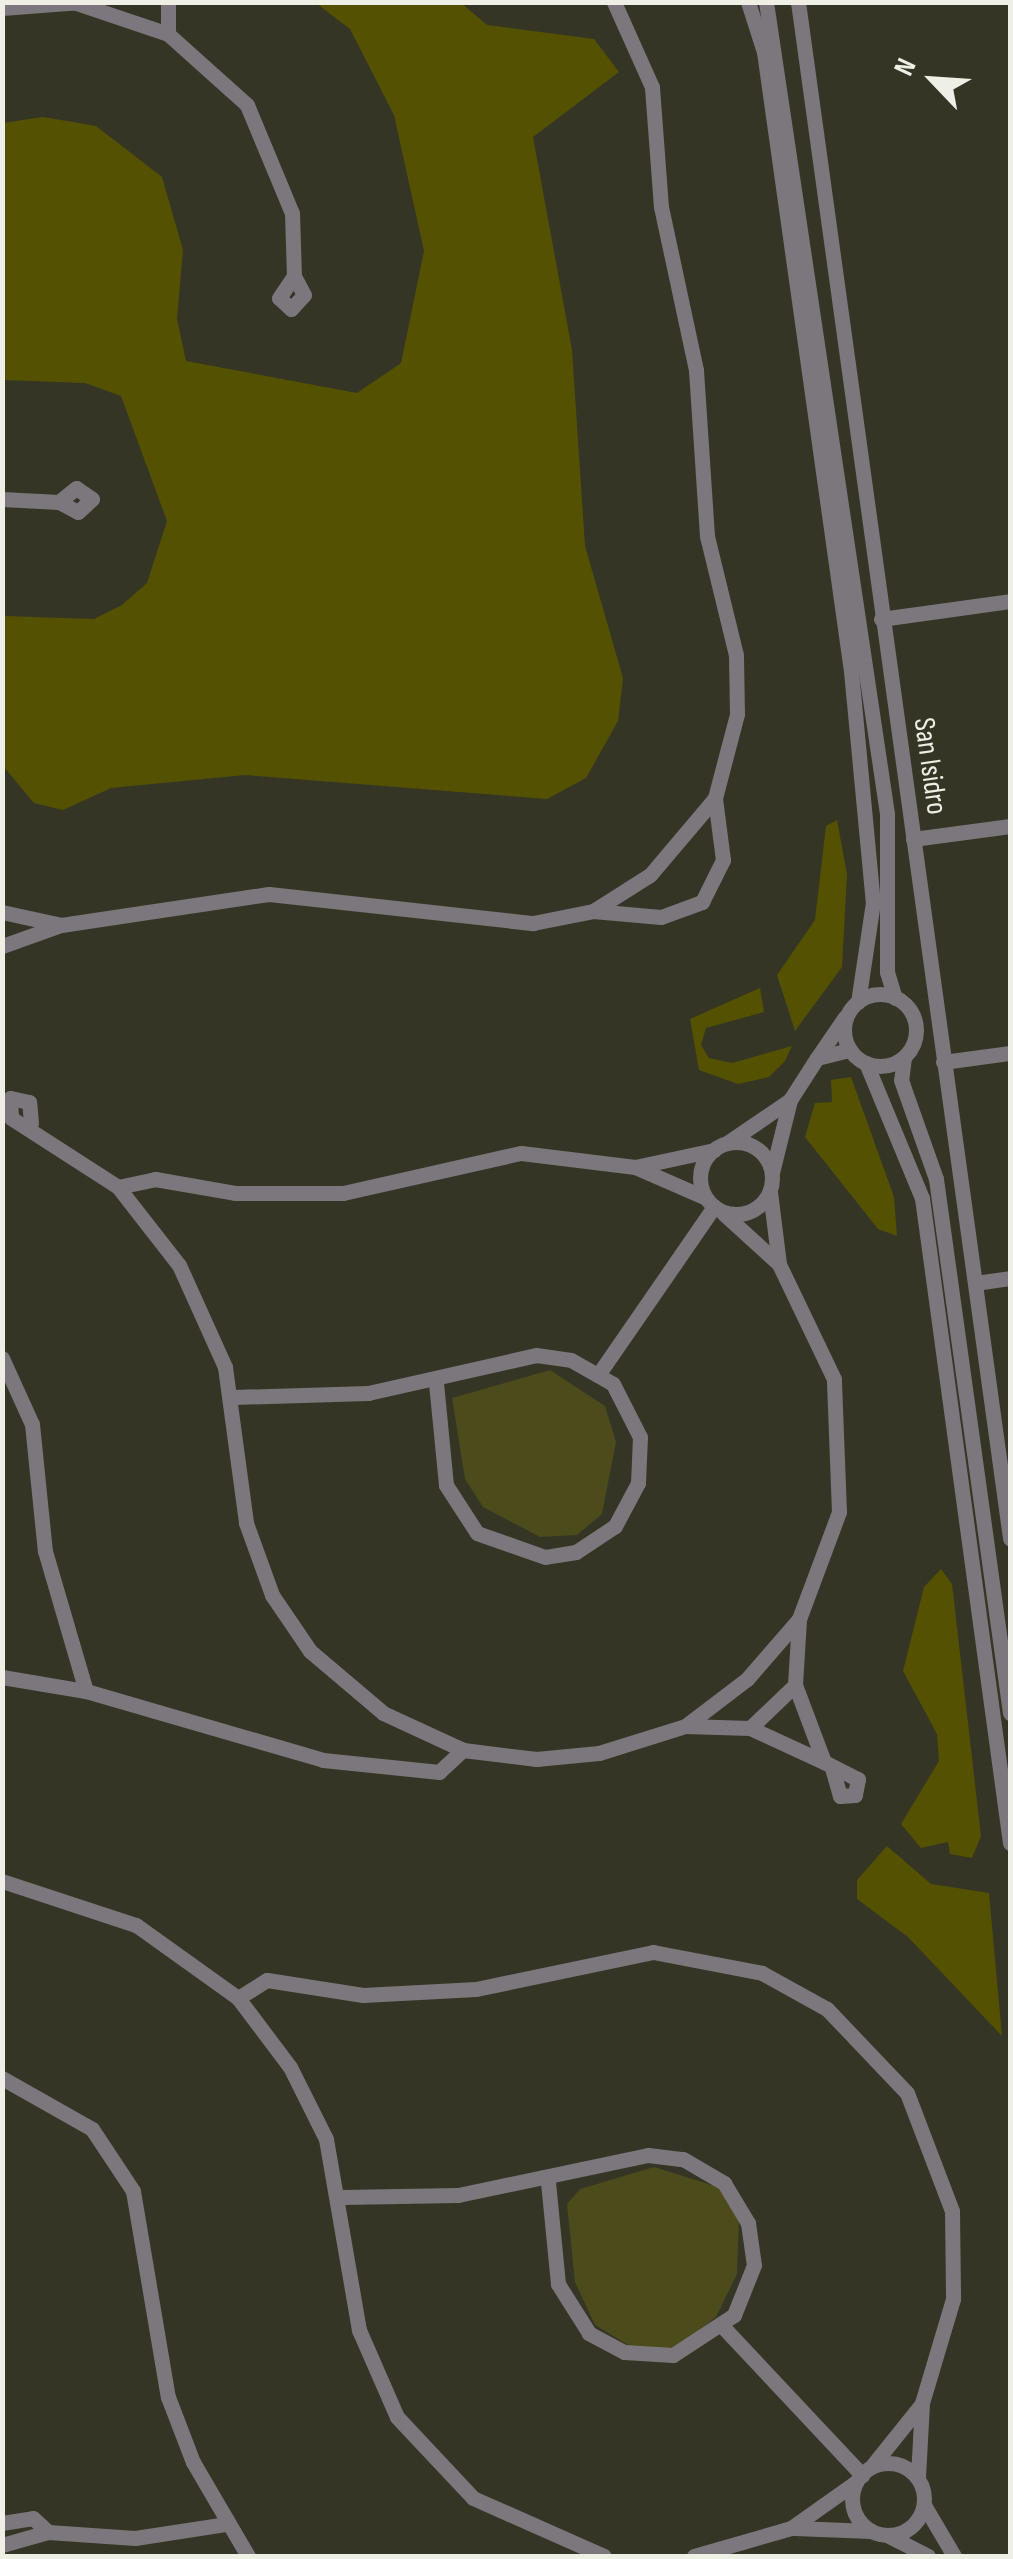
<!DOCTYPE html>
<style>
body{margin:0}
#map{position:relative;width:1013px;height:2559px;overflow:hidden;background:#353526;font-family:"Sofia Sans Condensed",sans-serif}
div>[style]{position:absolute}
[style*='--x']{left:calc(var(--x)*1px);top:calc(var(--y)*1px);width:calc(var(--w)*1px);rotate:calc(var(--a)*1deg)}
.green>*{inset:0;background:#4b4b1b}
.water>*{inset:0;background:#545200}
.street>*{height:15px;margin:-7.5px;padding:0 7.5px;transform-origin:7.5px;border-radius:7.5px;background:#7c777d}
.street>.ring{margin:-7.5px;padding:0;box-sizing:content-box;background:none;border:15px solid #7c777d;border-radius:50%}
span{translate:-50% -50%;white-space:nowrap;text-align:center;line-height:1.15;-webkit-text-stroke:10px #353526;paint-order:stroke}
.street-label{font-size:30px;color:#eeefe5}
.frame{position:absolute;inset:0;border:5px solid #eeefe5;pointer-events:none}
.north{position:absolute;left:883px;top:30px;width:100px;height:100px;-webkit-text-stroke:8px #353526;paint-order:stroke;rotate:295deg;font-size:28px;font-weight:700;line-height:40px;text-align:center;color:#eeefe5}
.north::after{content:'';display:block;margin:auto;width:35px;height:45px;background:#eeefe5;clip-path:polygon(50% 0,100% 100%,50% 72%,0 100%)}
</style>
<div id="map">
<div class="green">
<div style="clip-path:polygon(550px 1370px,605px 1406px,616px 1442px,602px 1514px,577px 1535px,540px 1537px,483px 1507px,465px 1479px,452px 1398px)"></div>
<div style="clip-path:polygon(654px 2167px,718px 2187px,739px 2217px,737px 2274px,716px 2317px,677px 2348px,633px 2348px,595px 2325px,575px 2282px,567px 2204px,580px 2189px)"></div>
</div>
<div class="water">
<div style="clip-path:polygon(316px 3px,461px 3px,487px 25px,594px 39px,619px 72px,533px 137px,572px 350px,585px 546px,623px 678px,618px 721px,586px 778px,547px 799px,245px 775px,111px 788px,63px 810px,34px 803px,3px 766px,3px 616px,94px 619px,122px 605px,147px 583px,167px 521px,121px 396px,85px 383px,3px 380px,3px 123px,43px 117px,96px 126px,162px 177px,183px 250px,177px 319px,186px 361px,357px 393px,401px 363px,424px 251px,394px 115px,350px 29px)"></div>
<div style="clip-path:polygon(837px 820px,847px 874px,842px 967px,795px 1031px,777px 975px,815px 920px,826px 826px)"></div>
<div style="clip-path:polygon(760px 988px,764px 1012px,706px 1028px,701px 1045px,709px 1058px,732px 1063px,792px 1046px,785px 1061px,769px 1077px,738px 1084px,699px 1070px,690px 1019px)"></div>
<div style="clip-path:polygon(851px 1077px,894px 1197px,897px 1236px,878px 1229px,805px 1137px,815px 1103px,832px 1102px,831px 1080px)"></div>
<div style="clip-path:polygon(941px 1569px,952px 1584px,981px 1836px,972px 1858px,950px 1854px,948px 1842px,921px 1848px,901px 1824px,939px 1761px,937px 1734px,903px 1671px,924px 1587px)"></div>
<div style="clip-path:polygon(887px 1846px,931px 1884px,989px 1893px,1002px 2036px,908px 1937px,857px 1899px,857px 1880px)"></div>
</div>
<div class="street">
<div style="--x:168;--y:2;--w:32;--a:90"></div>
<div style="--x:748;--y:2;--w:52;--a:72.3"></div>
<div style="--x:764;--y:52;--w:625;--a:82"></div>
<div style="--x:851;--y:671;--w:232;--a:84.6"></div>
<div style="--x:873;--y:902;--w:101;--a:98.5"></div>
<div style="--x:766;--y:2;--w:821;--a:81.52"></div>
<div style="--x:887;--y:814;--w:158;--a:90"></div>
<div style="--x:887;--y:972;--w:27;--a:73"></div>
<div style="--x:798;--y:2;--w:1551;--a:82.14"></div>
<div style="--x:76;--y:3;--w:97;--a:18.6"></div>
<div style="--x:168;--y:34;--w:106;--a:41.9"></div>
<div style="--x:247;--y:105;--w:117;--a:67.4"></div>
<div style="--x:292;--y:213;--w:63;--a:88.2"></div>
<div style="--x:294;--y:276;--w:21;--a:62"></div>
<div style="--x:304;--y:295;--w:19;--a:133"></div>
<div style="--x:291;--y:309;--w:16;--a:-137"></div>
<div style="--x:279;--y:298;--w:27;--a:-56"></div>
<div style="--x:2;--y:8;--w:79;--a:-4.3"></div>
<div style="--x:2;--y:499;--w:57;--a:3"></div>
<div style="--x:59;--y:502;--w:21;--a:28"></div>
<div style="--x:78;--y:512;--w:19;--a:-43"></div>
<div style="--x:92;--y:499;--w:19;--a:-145"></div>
<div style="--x:76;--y:488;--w:22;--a:141"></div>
<div style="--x:881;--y:619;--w:130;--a:-7.9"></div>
<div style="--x:913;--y:839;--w:98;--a:-7.6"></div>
<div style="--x:593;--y:911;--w:68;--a:5"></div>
<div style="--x:661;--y:917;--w:44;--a:-20.1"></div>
<div style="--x:702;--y:902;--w:47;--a:-63.4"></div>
<div style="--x:723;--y:860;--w:63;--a:-97.4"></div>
<div style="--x:2;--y:912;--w:60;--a:12.4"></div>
<div style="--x:61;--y:925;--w:63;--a:160.4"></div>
<div style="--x:61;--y:925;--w:210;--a:-8.5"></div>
<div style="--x:269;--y:894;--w:266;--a:6.3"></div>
<div style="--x:533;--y:923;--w:61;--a:-11.3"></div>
<div style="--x:593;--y:911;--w:67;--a:-32.3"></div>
<div style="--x:650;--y:875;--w:101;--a:-49.8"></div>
<div style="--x:715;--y:798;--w:87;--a:-75.3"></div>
<div style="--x:737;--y:714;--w:59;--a:-91"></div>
<div style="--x:736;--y:655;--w:122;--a:-103.7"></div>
<div style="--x:707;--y:536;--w:166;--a:-93.8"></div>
<div style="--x:696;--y:370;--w:167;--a:-102.1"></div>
<div style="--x:661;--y:207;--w:120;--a:-94.3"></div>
<div style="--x:652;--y:87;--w:93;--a:-114.1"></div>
<div class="ring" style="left:844px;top:994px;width:57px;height:57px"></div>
<div style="--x:845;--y:1017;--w:50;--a:124.3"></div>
<div style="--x:817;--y:1058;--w:34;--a:-14"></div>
<div style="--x:904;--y:1057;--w:23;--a:97"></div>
<div style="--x:901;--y:1080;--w:105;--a:70.5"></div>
<div style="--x:936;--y:1179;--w:539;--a:82.11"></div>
<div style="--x:943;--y:1062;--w:68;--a:-7.7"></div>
<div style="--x:866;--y:1063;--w:146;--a:67.5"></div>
<div style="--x:922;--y:1198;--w:651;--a:82.23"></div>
<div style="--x:790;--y:1100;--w:50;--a:-57.3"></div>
<div style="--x:31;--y:1123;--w:21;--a:-95"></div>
<div style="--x:29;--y:1102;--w:19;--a:-168"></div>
<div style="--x:10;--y:1098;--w:20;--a:87"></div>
<div style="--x:11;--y:1118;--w:127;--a:32.8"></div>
<div style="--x:118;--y:1187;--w:99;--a:52"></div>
<div style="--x:179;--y:1265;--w:112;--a:65.7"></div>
<div style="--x:225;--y:1367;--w:157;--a:82.3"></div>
<div style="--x:246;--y:1523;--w:77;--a:70.1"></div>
<div style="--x:272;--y:1595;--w:68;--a:55.8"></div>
<div style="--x:310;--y:1651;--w:96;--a:40.3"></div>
<div style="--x:383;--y:1713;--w:88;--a:24.8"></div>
<div style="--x:463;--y:1750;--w:74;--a:7"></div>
<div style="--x:536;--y:1759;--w:63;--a:-5.4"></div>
<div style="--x:599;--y:1753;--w:90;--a:-17.4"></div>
<div style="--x:685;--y:1726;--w:65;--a:1.8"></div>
<div style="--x:750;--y:1728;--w:62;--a:-43.7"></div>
<div style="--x:795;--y:1685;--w:66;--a:-86.5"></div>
<div class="ring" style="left:700px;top:1142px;width:57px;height:57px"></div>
<div style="--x:727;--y:1143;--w:76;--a:-34.3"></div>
<div style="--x:790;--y:1100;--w:75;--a:103.9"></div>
<div style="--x:118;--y:1187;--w:38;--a:-12"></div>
<div style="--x:155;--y:1179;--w:81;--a:9.9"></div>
<div style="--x:235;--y:1193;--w:108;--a:0"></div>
<div style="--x:343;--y:1193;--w:182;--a:-12.7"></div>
<div style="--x:521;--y:1153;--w:115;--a:7"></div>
<div style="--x:706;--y:1198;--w:77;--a:-156.4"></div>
<div style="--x:635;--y:1167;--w:81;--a:-12.1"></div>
<div style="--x:724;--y:1214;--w:74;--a:42.3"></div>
<div style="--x:779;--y:1264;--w:73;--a:-97.1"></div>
<div style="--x:975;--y:1283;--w:35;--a:-8"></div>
<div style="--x:2;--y:1358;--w:72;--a:65.6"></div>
<div style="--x:32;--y:1424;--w:128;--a:84.2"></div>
<div style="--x:45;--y:1551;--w:146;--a:73.7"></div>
<div style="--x:600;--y:1372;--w:201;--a:-55.4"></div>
<div style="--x:233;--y:1397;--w:135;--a:-1.7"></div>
<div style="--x:368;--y:1393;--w:172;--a:-12.7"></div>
<div style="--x:536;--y:1355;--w:35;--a:8"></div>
<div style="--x:571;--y:1360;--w:48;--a:29.7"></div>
<div style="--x:613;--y:1384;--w:59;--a:63"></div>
<div style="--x:640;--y:1437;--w:46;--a:92.5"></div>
<div style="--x:638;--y:1483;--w:49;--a:118.1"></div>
<div style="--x:615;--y:1526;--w:47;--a:146.3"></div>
<div style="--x:576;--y:1552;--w:31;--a:171"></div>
<div style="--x:545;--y:1557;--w:72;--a:-160.6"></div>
<div style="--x:477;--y:1533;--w:57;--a:-122.9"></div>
<div style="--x:446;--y:1485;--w:102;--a:-95.6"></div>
<div style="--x:2;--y:1677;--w:85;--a:9.5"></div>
<div style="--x:86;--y:1691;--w:247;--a:16.2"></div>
<div style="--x:323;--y:1760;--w:117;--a:5.9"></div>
<div style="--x:439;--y:1772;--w:33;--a:-43"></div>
<div style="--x:688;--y:1724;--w:74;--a:-37.3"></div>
<div style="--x:747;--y:1679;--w:79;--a:-49.1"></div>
<div style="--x:799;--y:1619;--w:114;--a:-69.5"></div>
<div style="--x:839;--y:1512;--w:133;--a:-92.2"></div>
<div style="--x:834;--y:1379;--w:127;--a:-115.6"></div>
<div style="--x:750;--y:1728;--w:81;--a:24.7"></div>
<div style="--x:824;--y:1762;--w:82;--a:-110.6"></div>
<div style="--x:824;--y:1762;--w:38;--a:27"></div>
<div style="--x:858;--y:1779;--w:16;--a:101"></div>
<div style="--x:855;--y:1795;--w:15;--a:176"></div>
<div style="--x:840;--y:1796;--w:26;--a:-106"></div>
<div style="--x:2;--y:1881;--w:141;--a:18.2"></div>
<div style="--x:136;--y:1925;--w:125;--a:35.6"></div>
<div style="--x:238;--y:1998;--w:86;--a:53"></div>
<div style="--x:290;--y:2067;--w:80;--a:63.4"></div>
<div style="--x:326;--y:2139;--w:194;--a:80.2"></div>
<div style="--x:359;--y:2330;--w:95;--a:66.4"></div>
<div style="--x:397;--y:2417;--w:111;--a:46.8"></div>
<div style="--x:473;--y:2498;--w:143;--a:23.9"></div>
<div style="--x:238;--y:1998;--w:34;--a:-32"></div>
<div style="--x:267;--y:1980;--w:97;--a:8.9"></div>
<div style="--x:363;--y:1995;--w:113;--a:-3"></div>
<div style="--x:476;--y:1989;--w:181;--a:-11.8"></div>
<div style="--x:653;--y:1952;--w:111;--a:10.9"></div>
<div style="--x:762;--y:1973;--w:74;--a:29"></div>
<div style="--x:827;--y:2009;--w:116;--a:46.4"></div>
<div style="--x:907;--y:2093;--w:126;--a:69.1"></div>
<div style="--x:952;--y:2211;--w:88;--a:89.3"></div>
<div style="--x:953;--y:2299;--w:109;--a:106.6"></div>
<div style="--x:922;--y:2403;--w:75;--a:93.1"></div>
<div style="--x:2;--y:2078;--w:103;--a:29.5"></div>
<div style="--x:92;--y:2129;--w:74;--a:56.5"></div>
<div style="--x:133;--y:2191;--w:209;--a:80.4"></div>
<div style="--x:168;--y:2397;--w:70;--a:69"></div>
<div style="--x:193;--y:2462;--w:109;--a:59.7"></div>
<div style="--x:342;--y:2197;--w:116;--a:-1"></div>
<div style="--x:458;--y:2195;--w:194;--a:-11.9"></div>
<div style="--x:648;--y:2155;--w:35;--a:7"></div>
<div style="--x:683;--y:2159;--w:48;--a:30.3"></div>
<div style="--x:724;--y:2183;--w:47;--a:59"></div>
<div style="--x:748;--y:2223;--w:42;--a:81.9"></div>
<div style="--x:754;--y:2265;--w:54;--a:111.8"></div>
<div style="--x:734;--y:2315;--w:73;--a:146.7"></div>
<div style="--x:673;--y:2355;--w:49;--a:-176.5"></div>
<div style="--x:624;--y:2352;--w:40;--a:-152"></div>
<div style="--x:589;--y:2333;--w:58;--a:-122.3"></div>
<div style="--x:558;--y:2284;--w:102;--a:-95.6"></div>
<div style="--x:724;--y:2328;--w:202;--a:46.8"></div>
<div class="ring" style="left:852px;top:2463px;width:57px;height:57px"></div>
<div style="--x:872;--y:2466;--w:77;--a:-51.3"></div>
<div style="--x:924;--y:2505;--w:59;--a:59.5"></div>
<div style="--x:2;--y:2523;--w:31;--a:-9"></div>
<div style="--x:33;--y:2518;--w:21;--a:43"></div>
<div style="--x:48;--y:2532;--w:48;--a:164.2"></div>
<div style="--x:795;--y:2528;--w:76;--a:2.3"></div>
<div style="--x:48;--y:2532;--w:87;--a:3.9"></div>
<div style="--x:135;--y:2538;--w:93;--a:-8.7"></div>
<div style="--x:887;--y:2535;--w:46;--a:27.1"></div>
<div style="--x:694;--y:2556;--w:101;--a:-16.1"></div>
<div style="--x:791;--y:2528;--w:80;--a:-35.3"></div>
</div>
<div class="street-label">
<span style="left:930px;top:766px;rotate:82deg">San Isidro</span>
</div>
<div class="frame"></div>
<div class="north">N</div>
</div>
